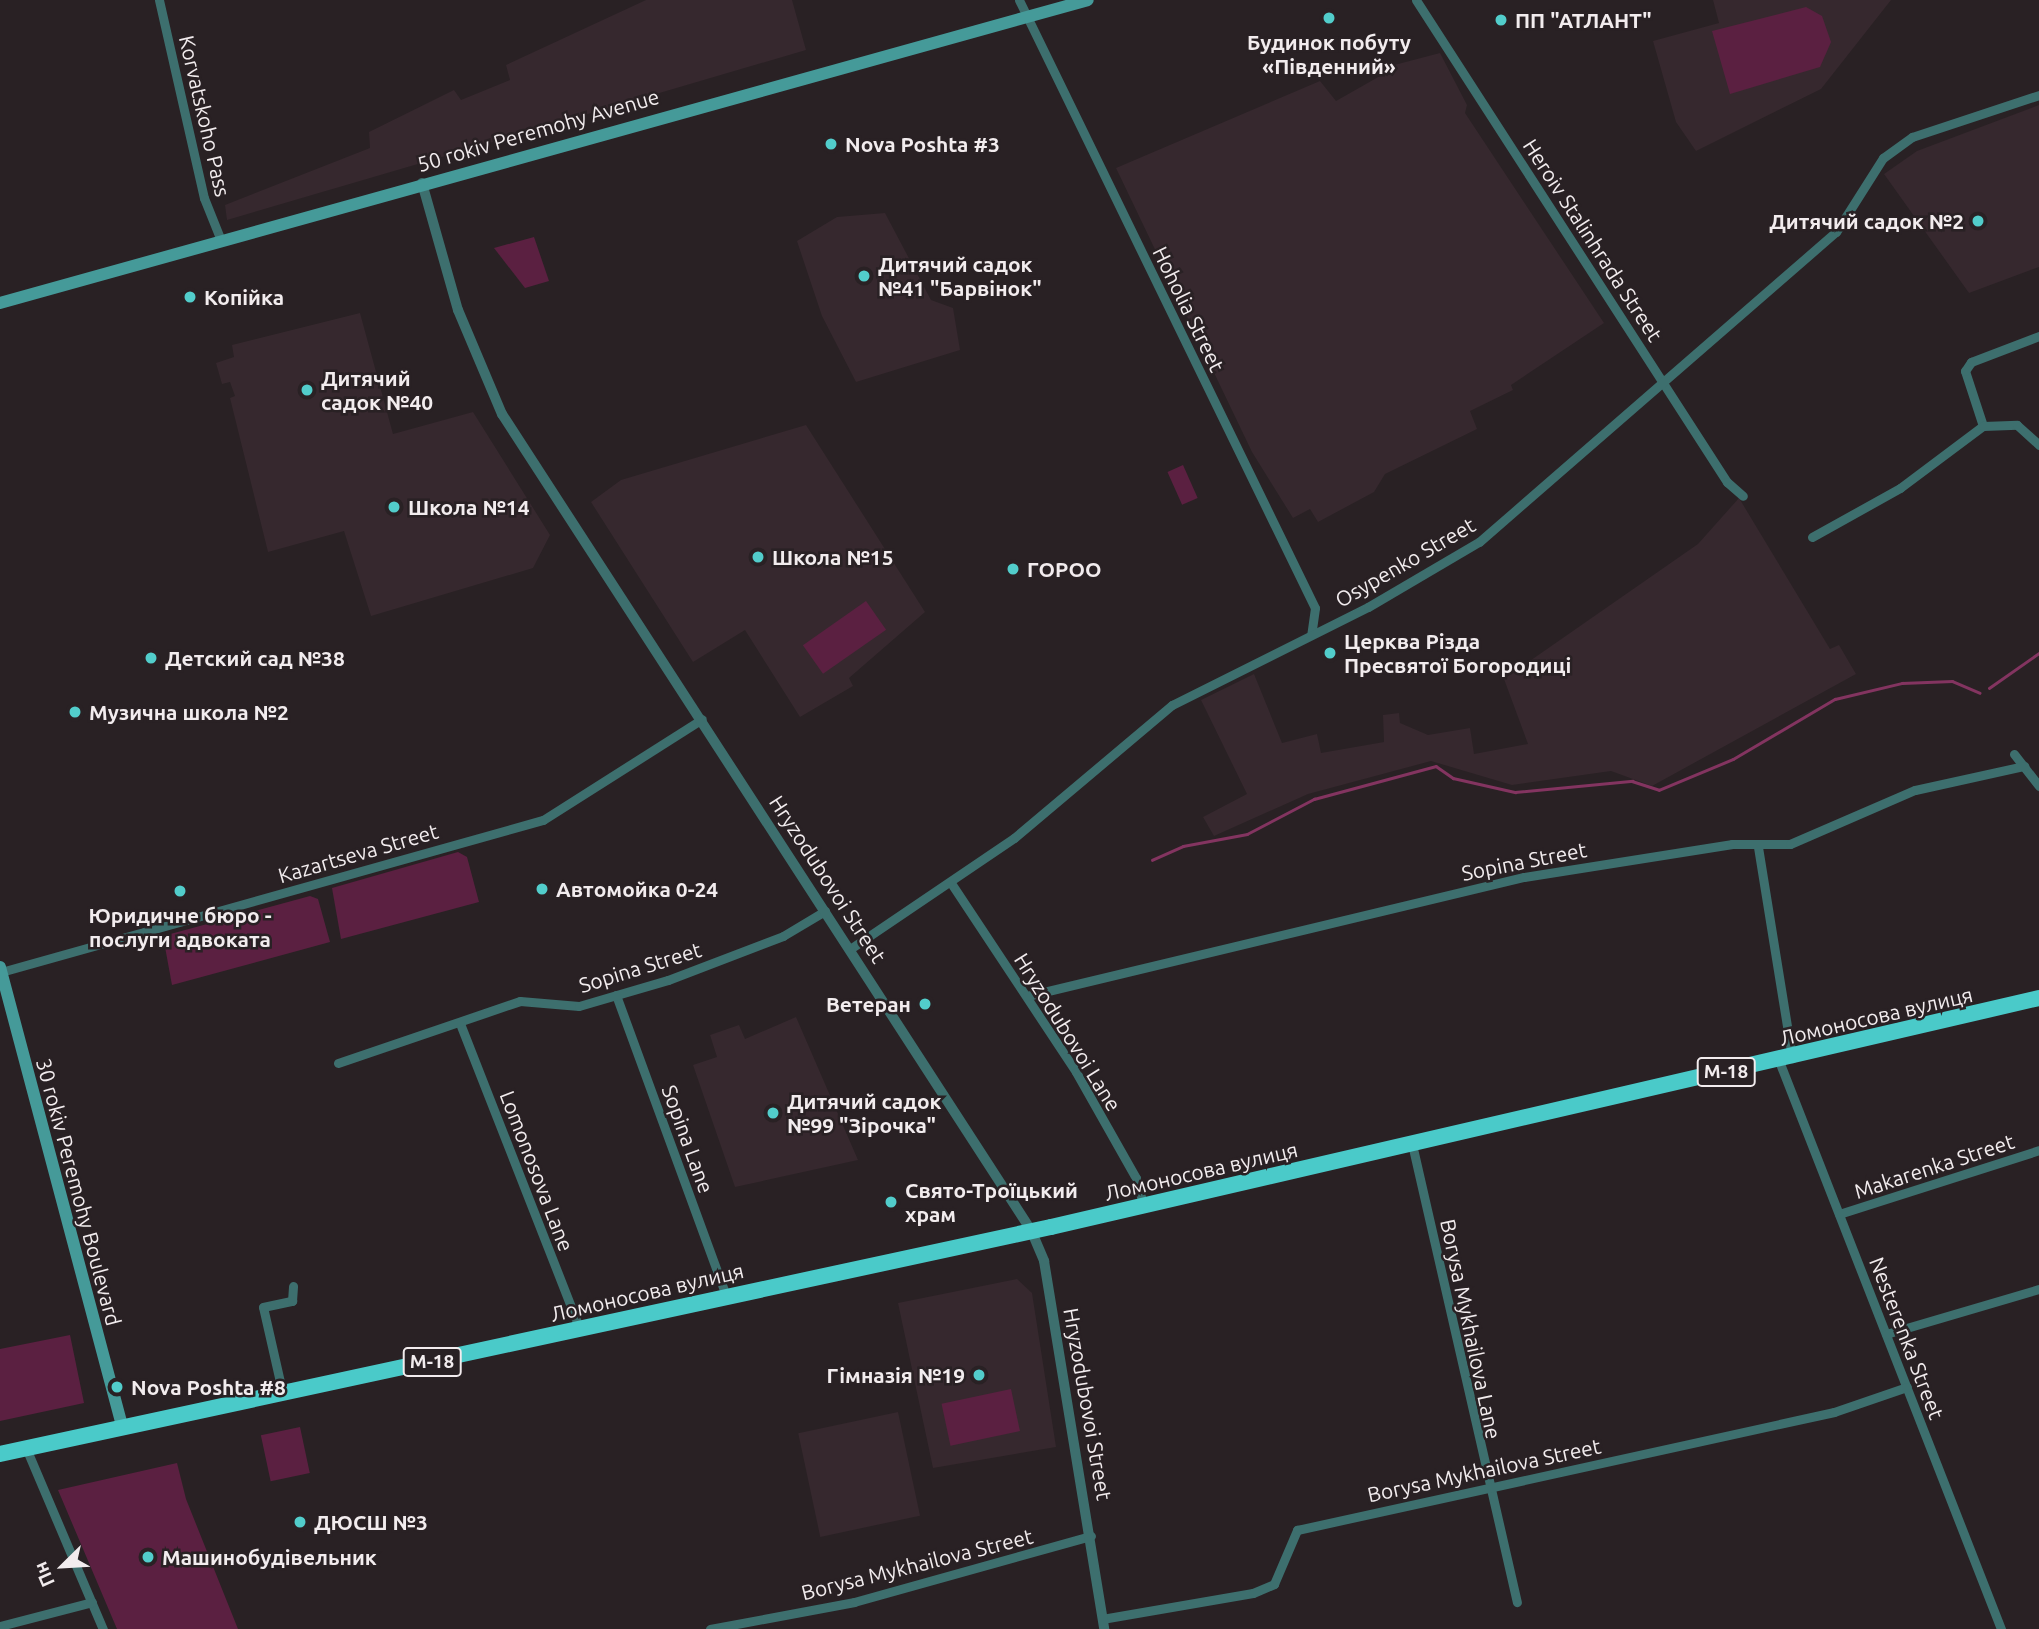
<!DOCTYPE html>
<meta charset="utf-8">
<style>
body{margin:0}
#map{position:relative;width:2039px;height:1629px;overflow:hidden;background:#292124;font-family:Ubuntu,sans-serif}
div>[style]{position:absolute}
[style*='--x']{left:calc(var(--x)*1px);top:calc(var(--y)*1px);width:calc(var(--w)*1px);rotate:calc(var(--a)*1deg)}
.built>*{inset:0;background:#36282e;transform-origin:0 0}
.green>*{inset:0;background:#5b2041;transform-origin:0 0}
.stream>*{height:2.5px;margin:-1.25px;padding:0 1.25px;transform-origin:1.25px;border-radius:1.25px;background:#833460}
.minor>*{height:9px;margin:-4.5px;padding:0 4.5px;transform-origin:4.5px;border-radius:4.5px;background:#3d6f6e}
.tertiary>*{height:10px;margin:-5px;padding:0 5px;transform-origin:5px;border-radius:5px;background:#3d6f6e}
.secondary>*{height:12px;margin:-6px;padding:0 6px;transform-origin:6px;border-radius:6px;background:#459a99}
.trunk>*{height:16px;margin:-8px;padding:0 8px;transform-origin:8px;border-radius:8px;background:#4acac9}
.dots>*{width:19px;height:19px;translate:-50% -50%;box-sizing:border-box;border:4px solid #292124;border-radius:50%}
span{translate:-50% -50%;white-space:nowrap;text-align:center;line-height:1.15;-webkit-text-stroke:5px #292124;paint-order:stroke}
.shield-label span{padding:2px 5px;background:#292124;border:2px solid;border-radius:5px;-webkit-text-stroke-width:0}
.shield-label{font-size:19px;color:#f2ecee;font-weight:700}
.poi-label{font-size:21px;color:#f2ecee;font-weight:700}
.left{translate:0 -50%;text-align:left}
.right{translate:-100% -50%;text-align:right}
.street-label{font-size:21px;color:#f2ecee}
.north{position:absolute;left:28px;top:1531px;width:70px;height:70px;-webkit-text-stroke:5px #292124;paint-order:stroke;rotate:246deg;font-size:19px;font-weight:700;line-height:28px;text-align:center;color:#f2ecee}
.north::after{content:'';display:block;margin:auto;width:24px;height:32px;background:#f2ecee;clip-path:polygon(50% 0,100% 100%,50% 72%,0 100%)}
</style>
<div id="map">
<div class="built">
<div style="clip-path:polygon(646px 0,792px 0,806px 50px,227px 220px,225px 205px,370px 148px,369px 132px,454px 90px,461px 100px,510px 80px,506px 65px)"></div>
<div style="clip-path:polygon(1713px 0,1891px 0,1821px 89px,1696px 151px,1676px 122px,1653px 41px,1719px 23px)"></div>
<div style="clip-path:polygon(1440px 53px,1467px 105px,1465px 113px,1604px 323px,1511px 385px,1513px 390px,1470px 411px,1477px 429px,1385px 474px,1374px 492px,1318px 522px,1310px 509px,1293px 518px,1252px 452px,1116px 168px,1320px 81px,1336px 101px,1380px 76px,1379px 69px)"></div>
<div style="clip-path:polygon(2039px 105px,2039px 267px,1969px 293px,1884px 174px,1917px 151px)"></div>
<div style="clip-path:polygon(885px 213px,931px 300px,953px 308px,960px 350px,856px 382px,822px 316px,797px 241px,837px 217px)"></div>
<div style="clip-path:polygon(360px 313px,393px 434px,473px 412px,550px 535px,533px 568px,371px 616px,344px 531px,268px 552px,230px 398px,235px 396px,230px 382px,222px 384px,216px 363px,234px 357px,232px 345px)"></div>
<div style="clip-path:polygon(806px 425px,925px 612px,849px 678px,853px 686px,800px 717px,745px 630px,693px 662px,591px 502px,621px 480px)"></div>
<div style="clip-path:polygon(1739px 498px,1830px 649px,1839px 645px,1856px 674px,1652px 786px,1611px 771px,1512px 785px,1431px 761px,1308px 794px,1214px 836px,1203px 817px,1247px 794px,1201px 700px,1254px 674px,1282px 743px,1317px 734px,1321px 753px,1384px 742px,1383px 715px,1399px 713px,1400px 723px,1428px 735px,1470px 728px,1474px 754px,1528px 744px,1504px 679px,1698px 544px)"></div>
<div style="clip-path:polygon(796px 1017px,858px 1160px,735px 1187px,693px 1065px,717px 1057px,710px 1035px,739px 1025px,745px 1039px)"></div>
<div style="clip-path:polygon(1017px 1279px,1032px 1293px,1056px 1447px,933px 1468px,898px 1303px)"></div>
<div style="left:898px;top:1412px;width:106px;height:102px;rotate:78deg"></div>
</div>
<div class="green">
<div style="clip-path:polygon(1806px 7px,1822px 16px,1831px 42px,1820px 67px,1730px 94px,1712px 31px)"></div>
<div style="clip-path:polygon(534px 237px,549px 281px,525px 288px,494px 248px)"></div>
<div style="left:1183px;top:465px;width:36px;height:17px;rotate:66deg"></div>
<div style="left:866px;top:601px;width:35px;height:77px;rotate:55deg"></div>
<div style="clip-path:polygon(458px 852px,467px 857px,479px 902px,341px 939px,332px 888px)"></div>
<div style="clip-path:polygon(310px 896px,318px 899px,330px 942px,172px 985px,163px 936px)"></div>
<div style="clip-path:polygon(70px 1335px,84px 1403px,0 1421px,0 1349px)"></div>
<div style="left:1011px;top:1389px;width:43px;height:71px;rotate:78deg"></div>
<div style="left:300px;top:1427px;width:47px;height:40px;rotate:78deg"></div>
<div style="clip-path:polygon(177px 1463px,186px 1499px,238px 1629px,117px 1629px,58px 1490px)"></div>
</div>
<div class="stream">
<div style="--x:1989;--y:688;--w:61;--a:-35"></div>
<div style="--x:1152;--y:860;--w:34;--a:-24"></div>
<div style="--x:1183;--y:846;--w:65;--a:-10.6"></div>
<div style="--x:1247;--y:834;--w:76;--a:-27.6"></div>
<div style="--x:1314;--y:799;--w:126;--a:-15.1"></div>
<div style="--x:1436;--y:766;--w:21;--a:35"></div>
<div style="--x:1453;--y:778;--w:64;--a:12.7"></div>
<div style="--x:1515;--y:792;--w:118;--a:-5.4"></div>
<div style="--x:1632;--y:781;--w:28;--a:18"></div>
<div style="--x:1659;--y:790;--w:80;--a:-22.7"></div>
<div style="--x:1733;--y:759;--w:118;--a:-30.5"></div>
<div style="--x:1835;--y:699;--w:69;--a:-13.4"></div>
<div style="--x:1902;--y:683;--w:50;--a:-2.3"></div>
<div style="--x:1952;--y:681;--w:30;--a:23"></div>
</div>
<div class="minor">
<div style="--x:159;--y:0;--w:203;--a:77.2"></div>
<div style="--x:204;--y:198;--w:43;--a:68.2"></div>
<div style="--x:1019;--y:0;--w:676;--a:64.04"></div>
<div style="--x:1315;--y:608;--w:27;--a:98"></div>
<div style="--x:1416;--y:0;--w:574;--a:57.17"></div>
<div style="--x:1727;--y:482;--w:21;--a:41"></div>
<div style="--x:1983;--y:426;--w:58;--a:-108.1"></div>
<div style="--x:1965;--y:371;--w:11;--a:-56"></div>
<div style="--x:1971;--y:362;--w:73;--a:-20.9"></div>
<div style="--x:1812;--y:537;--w:101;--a:-29.1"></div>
<div style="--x:1900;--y:488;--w:104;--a:-36.8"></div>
<div style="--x:1983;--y:426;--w:34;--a:-2"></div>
<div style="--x:2017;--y:425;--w:30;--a:42"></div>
<div style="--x:2014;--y:754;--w:41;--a:52"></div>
<div style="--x:1758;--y:847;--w:214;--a:80.8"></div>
<div style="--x:951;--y:883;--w:227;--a:56.5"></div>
<div style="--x:1076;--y:1072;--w:122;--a:60.5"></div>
<div style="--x:1136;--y:1178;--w:28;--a:75"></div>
<div style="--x:850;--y:949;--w:198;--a:-34.1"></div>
<div style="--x:1014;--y:838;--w:207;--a:-40.1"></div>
<div style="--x:1172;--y:705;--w:219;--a:-26.6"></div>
<div style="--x:1368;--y:607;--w:129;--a:-30.4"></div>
<div style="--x:1479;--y:542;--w:473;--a:-41"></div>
<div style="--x:1836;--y:232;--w:88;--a:-57.6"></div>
<div style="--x:1883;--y:158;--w:36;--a:-36"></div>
<div style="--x:1912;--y:137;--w:134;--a:-18.3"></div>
<div style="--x:1;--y:972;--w:563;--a:-15.67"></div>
<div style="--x:543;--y:820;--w:188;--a:-32.4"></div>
<div style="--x:616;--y:995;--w:320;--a:69.9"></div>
<div style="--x:1027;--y:996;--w:511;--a:-13.47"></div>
<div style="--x:1524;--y:877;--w:211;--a:-9"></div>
<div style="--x:1732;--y:844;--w:58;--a:0"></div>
<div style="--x:1790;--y:844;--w:136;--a:-23.4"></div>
<div style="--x:1915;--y:790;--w:112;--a:-12.4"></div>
<div style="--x:461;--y:1026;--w:326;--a:68.6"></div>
<div style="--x:1779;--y:1061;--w:610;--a:68.65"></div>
<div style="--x:338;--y:1063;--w:192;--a:-18.8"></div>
<div style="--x:520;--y:1001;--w:59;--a:4.8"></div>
<div style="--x:579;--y:1006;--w:93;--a:-16.3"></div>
<div style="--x:668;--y:980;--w:123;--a:-20.9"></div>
<div style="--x:783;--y:936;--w:49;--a:-30.8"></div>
<div style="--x:1412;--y:1144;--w:470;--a:77.1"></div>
<div style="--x:1839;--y:1214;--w:210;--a:-17.7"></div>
<div style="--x:1886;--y:1334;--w:159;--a:-16.4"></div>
<div style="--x:283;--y:1395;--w:90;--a:-102.8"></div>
<div style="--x:263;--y:1307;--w:30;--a:-12"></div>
<div style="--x:292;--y:1301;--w:15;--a:-86"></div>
<div style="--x:26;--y:1448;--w:197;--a:67"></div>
<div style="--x:1102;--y:1619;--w:153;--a:-9.8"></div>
<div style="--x:1253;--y:1593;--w:23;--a:-23"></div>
<div style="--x:1274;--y:1584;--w:59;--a:-66.9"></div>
<div style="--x:1297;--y:1530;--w:550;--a:-12.39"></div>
<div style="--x:1834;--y:1412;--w:77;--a:-18.9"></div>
<div style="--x:0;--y:1626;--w:95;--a:-14.6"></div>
<div style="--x:710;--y:1629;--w:147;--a:-10.6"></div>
<div style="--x:854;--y:1602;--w:246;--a:-15.6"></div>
</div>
<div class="tertiary">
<div style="--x:422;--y:183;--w:132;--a:74.2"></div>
<div style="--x:458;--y:310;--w:113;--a:67.1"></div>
<div style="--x:502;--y:414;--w:972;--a:57.05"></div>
<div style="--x:1031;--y:1230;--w:34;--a:67"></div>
<div style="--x:1044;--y:1261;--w:373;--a:80.7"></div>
</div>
<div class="secondary">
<div style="--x:0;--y:303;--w:1129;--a:-15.56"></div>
<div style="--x:0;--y:967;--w:476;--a:75.1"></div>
</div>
<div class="trunk">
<div style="--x:0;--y:1454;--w:1075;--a:-12.19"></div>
<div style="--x:1051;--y:1227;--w:1014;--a:-13.05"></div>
</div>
<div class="dots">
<div style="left:1329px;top:18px;background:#52cdcb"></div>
<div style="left:1501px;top:20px;background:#52cdcb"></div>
<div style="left:831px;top:144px;background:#52cdcb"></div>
<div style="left:1978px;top:221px;background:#52cdcb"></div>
<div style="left:864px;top:276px;background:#52cdcb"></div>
<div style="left:190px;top:297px;background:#52cdcb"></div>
<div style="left:307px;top:390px;background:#52cdcb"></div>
<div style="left:394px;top:507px;background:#52cdcb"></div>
<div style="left:758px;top:557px;background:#52cdcb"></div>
<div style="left:1013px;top:569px;background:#52cdcb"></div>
<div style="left:1330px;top:653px;background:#52cdcb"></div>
<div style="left:151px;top:658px;background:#52cdcb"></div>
<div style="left:75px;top:712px;background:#52cdcb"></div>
<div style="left:542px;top:889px;background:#52cdcb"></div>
<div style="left:180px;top:891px;background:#52cdcb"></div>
<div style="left:925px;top:1004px;background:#52cdcb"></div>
<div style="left:773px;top:1113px;background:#52cdcb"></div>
<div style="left:891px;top:1202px;background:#52cdcb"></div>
<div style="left:979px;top:1375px;background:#52cdcb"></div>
<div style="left:117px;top:1387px;background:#52cdcb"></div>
<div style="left:300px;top:1522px;background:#52cdcb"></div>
<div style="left:148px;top:1557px;background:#52cdcb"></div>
</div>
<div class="shield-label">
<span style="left:1726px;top:1072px">М-18</span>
<span style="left:432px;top:1362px">М-18</span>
</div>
<div class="poi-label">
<span class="left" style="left:1515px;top:20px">ПП "АТЛАНТ"</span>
<span style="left:1329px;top:54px">Будинок побуту<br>«Південний»</span>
<span class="left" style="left:845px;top:144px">Nova Poshta #3</span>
<span class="right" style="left:1964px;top:221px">Дитячий садок №2</span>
<span class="left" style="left:878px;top:276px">Дитячий садок<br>№41 "Барвінок"</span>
<span class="left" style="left:204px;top:297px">Копійка</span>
<span class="left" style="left:321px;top:390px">Дитячий<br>садок №40</span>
<span class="left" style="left:408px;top:507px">Школа №14</span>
<span class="left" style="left:772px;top:557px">Школа №15</span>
<span class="left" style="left:1027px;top:569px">ГОРОО</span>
<span class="left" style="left:1344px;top:653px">Церква Різда<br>Пресвятої Богородиці</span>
<span class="left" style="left:165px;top:658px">Детский сад №38</span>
<span class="left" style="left:89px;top:712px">Музична школа №2</span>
<span class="left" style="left:556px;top:889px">Автомойка 0-24</span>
<span style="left:180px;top:927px">Юридичне бюро -<br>послуги адвоката</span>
<span class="right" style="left:911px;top:1004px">Ветеран</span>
<span class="left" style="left:787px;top:1113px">Дитячий садок<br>№99 "Зірочка"</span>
<span class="left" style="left:905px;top:1202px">Свято-Троїцький<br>храм</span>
<span class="right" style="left:965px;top:1375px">Гімназія №19</span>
<span class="left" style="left:131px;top:1387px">Nova Poshta #8</span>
<span class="left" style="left:314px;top:1522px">ДЮСШ №3</span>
<span class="left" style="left:162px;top:1557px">Машинобудівельник</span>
</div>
<div class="street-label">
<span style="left:205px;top:116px;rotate:77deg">Korvatskoho Pass</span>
<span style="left:538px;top:130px;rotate:-16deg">50 rokiv Peremohy Avenue</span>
<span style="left:1593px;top:240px;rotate:57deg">Heroiv Stalinhrada Street</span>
<span style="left:1189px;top:309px;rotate:64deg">Hoholia Street</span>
<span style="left:1405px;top:562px;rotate:-30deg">Osypenko Street</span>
<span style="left:358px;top:853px;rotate:-16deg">Kazartseva Street</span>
<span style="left:1524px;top:861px;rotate:-11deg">Sopina Street</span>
<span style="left:828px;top:879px;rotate:57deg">Hryzodubovoi Street</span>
<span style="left:640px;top:967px;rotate:-17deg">Sopina Street</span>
<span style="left:1876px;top:1016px;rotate:-13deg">Ломоносова вулиця</span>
<span style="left:1068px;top:1032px;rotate:58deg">Hryzodubovoi Lane</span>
<span style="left:688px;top:1139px;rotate:70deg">Sopina Lane</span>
<span style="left:1934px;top:1166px;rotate:-18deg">Makarenka Street</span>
<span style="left:537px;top:1171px;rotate:69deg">Lomonosova Lane</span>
<span style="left:1201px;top:1171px;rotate:-13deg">Ломоносова вулиця</span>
<span style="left:79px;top:1192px;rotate:75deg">30 rokiv Peremohy Boulevard</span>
<span style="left:647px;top:1292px;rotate:-13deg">Ломоносова вулиця</span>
<span style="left:1471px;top:1329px;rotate:78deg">Borysa Mykhailova Lane</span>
<span style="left:1907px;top:1338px;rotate:69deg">Nesterenka Street</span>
<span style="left:1088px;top:1404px;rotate:80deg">Hryzodubovoi Street</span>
<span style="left:1484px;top:1470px;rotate:-12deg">Borysa Mykhailova Street</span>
<span style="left:917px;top:1564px;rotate:-14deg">Borysa Mykhailova Street</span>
</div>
<div class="north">Пн</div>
</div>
